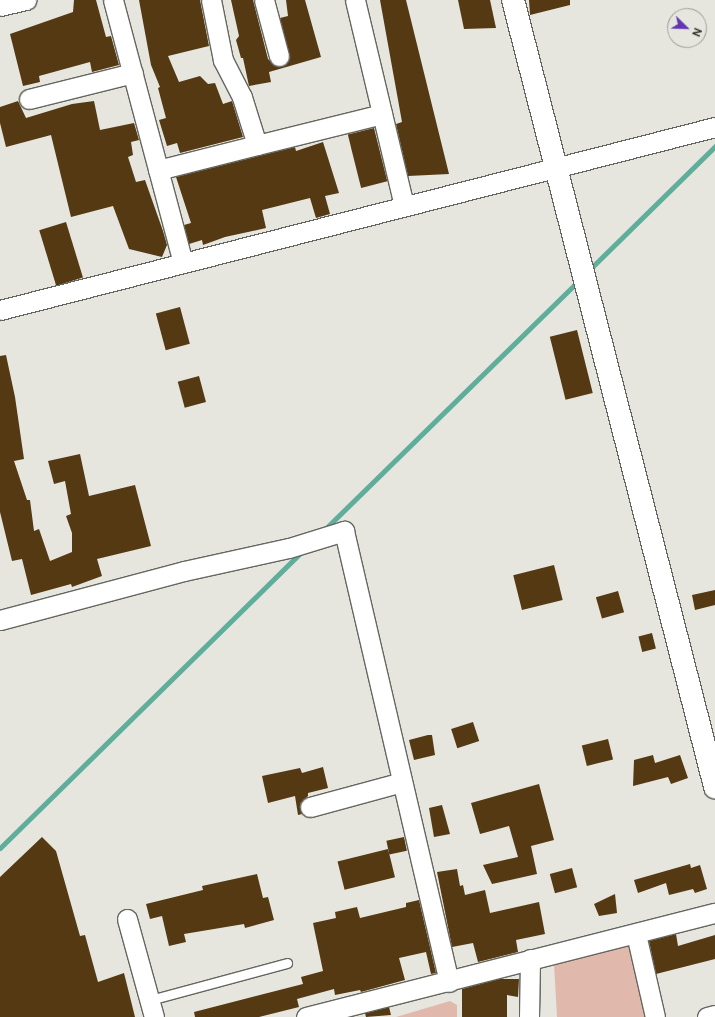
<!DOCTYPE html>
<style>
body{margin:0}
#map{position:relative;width:715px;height:1017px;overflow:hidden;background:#e6e6df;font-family:"DM Sans",sans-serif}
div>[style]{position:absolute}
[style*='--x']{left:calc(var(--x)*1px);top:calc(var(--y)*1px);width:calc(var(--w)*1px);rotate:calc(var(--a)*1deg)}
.green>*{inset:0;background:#e1b9ac}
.stream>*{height:5px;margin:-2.5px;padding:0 2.5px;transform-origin:2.5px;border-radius:2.5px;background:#5fad9b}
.building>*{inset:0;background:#543912;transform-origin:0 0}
.roads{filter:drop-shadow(1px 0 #666660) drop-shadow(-1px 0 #666660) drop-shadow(0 1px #666660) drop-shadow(0 -1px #666660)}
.service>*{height:9px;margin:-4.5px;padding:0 4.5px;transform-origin:4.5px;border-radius:4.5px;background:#fff}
.minor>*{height:19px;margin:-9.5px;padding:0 9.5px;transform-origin:9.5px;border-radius:9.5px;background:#fff}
.tertiary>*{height:22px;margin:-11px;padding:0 11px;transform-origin:11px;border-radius:11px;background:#fff}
span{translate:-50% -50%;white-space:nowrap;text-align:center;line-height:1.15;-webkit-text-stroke:4px #e6e6df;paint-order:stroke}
.north{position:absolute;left:667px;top:8px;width:40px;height:40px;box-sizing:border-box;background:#e6e6df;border:1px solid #9c9c97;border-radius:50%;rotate:113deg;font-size:11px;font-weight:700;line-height:16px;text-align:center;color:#2e2e2b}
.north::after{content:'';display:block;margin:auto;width:14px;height:18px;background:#6237af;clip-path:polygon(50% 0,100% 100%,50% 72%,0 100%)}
</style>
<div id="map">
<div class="green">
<div style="clip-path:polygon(626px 946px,633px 950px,648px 1017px,557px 1017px,554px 964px)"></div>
<div style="clip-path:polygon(450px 1001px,457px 1005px,457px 1017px,396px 1017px)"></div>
</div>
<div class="stream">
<div style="--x:589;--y:270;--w:177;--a:-44.5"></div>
<div style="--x:323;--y:531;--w:359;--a:-44.4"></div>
<div style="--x:0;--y:848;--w:425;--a:-44.5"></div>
</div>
<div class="building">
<div style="clip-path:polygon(74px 0,96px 0,106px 37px,111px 36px,119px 65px,92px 72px,90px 62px,39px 76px,40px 82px,23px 86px,10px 34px,73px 12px)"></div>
<div style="clip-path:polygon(139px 0,200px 0,209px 46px,168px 56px,179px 82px,200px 76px,208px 84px,215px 83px,223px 104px,232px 101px,243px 137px,180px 153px,177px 143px,167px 146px,159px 120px,166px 118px,158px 88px,160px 87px,151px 65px)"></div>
<div style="clip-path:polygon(231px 0,253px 0,268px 59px,277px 67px,286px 64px,290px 58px,280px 18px,288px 16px,286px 0,305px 0,321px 57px,269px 72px,271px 82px,249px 86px,243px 58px,241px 58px,236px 40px,239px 36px)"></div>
<div style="clip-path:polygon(380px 0,406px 0,449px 174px,408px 176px,396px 124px,402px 122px)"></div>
<div style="clip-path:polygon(458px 0,490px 0,496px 28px,464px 29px)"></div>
<div style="clip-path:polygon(529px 0,570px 0,570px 5px,530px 15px)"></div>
<div style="clip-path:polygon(18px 101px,26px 118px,72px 104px,94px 101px,100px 130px,134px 123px,139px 140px,131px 142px,133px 155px,128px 157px,136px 182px,145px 180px,163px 231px,167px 245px,162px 257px,129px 249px,113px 206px,71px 217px,51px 135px,6px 147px,0 123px,0 107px)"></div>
<div style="left:374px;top:128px;width:55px;height:27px;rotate:76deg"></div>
<div style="clip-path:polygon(323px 142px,339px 193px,325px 196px,330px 214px,316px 218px,310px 198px,262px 210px,266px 228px,225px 237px,203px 245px,202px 240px,189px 244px,184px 225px,191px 223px,176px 177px,295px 147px,296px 151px)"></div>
<div style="left:66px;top:222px;width:58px;height:28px;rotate:73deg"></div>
<div style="left:180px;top:307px;width:38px;height:25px;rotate:75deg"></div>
<div style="left:577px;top:330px;width:65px;height:28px;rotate:76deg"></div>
<div style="clip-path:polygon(6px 355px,15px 397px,24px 459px,14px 461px,27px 500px,30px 500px,34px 531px,39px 529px,50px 561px,72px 552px,72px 533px,66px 516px,71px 514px,65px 481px,54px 484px,48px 461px,80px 454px,89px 496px,135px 485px,151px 546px,97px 559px,102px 576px,72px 587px,71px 584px,31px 595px,22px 559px,12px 561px,0 512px,0 356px)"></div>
<div style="left:199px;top:376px;width:27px;height:22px;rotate:75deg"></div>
<div style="left:554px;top:565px;width:36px;height:42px;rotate:76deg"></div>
<div style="clip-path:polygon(715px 590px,715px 605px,695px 610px,692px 595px)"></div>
<div style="left:618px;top:591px;width:22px;height:23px;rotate:74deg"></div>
<div style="left:652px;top:633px;width:16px;height:14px;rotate:76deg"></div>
<div style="left:473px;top:722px;width:20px;height:23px;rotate:72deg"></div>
<div style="clip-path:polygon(428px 735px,432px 735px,435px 755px,414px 760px,409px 740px)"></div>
<div style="left:608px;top:739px;width:21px;height:27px;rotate:76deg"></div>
<div style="clip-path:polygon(653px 755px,655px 763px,680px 755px,688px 778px,671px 784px,668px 777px,633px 786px,634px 760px)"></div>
<div style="clip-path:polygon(323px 767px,328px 788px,308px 793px,308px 796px,300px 804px,302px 814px,298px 815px,295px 796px,268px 803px,262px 776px,300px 768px,302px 773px)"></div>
<div style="clip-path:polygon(539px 784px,554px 840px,531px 846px,537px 874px,492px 884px,483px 865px,518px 857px,509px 826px,480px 834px,471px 803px)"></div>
<div style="clip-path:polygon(442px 805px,450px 834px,434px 837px,429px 808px)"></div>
<div style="clip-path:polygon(42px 837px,56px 851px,80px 936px,85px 935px,98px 982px,124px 973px,135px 1017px,0 1017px,0 877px)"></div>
<div style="left:404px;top:837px;width:14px;height:18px;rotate:78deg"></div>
<div style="left:388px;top:849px;width:29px;height:52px;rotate:76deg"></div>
<div style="clip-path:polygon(690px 864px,691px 868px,700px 865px,707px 889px,695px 893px,693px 889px,669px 895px,666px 883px,638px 893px,634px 880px)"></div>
<div style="left:572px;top:868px;width:20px;height:23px;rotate:75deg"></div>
<div style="clip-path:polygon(457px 869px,460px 886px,463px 885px,465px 895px,485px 890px,490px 913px,539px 902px,545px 934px,516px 940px,518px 952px,478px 962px,473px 943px,452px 947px,437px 872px)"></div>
<div style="clip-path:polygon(257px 874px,263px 898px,268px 897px,274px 920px,245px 928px,244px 924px,184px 934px,186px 942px,169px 946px,162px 916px,150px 919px,146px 904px,203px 890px,202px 886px)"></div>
<div style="clip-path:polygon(615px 894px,617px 913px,599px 916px,594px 904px)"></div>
<div style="clip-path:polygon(419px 900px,436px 973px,431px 974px,426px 952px,399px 958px,405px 980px,361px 992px,360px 990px,335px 995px,334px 989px,297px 999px,299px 1007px,259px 1017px,195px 1017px,194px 1012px,303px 984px,301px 977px,323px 971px,313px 923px,336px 918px,335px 912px,357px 907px,360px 918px,406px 907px,406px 903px)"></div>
<div style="clip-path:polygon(676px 934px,678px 946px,715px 935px,715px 959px,656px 974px,649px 941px)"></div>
<div style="clip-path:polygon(499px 979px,519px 979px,518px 997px,507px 995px,507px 1017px,462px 1017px,462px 989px)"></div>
<div style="clip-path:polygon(389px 1007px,391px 1015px,366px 1017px,365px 1013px)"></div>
</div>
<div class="roads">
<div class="service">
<div style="--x:150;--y:1000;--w:142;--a:-15.1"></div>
</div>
<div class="minor">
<div style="--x:113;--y:0;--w:272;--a:75.1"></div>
<div style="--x:264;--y:0;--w:58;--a:75"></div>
<div style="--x:355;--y:0;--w:212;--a:76.6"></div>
<div style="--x:0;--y:6;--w:27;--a:-13"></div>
<div style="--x:29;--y:99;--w:107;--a:-14"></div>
<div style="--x:257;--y:145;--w:129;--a:-13.9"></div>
<div style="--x:158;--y:170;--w:102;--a:-14.2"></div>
<div style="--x:257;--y:145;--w:50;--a:-107.4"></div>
<div style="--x:242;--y:97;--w:42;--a:-117.2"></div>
<div style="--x:223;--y:60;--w:61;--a:-101.3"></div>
<div style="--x:0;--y:310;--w:738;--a:-14.36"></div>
<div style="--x:0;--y:620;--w:190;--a:-14.9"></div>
<div style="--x:184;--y:571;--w:107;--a:-12.4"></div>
<div style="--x:289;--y:548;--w:58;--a:-17.2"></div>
<div style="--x:344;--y:531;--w:463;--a:76.9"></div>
<div style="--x:310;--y:807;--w:95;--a:-15.2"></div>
<div style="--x:127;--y:919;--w:102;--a:74.6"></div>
<div style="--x:636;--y:934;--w:85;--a:77.1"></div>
<div style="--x:306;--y:1017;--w:422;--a:-14.3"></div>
<div style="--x:529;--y:1017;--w:58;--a:-89"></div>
<div style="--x:707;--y:1017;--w:8;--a:-14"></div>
</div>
<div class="tertiary">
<div style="--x:513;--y:0;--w:813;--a:75.6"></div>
</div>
</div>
<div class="north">N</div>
</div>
